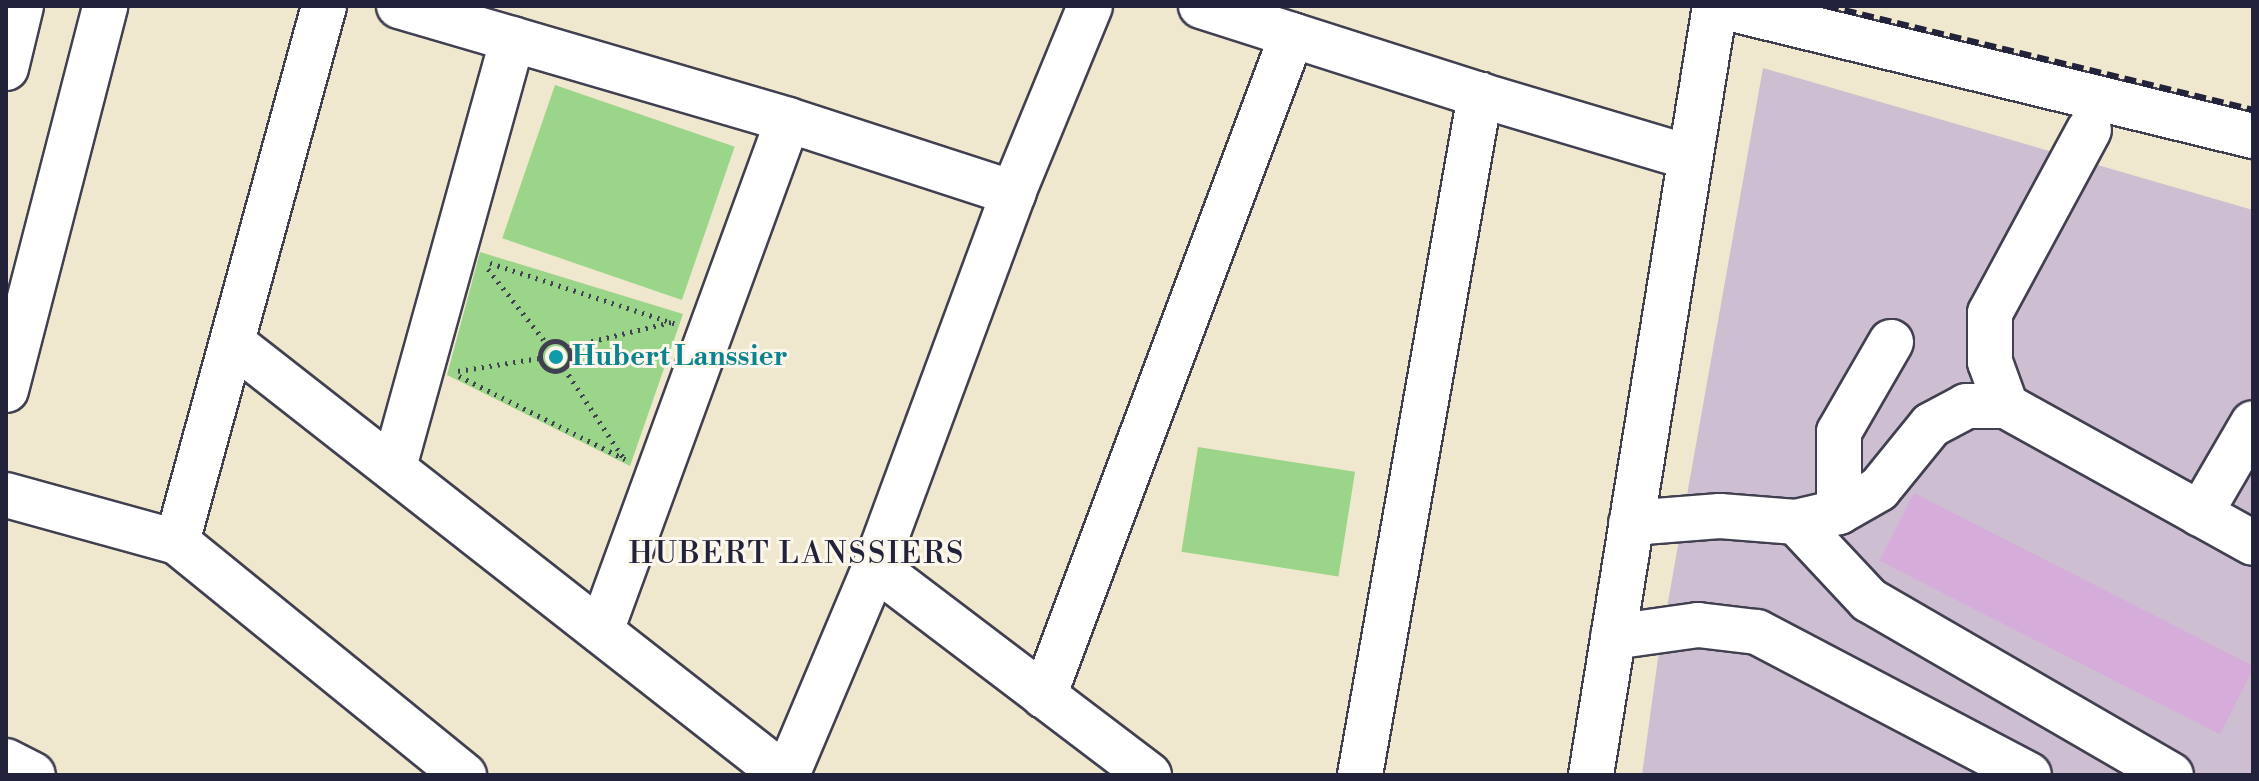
<!DOCTYPE html>
<style>
body{margin:0}
#map{position:relative;width:2259px;height:781px;overflow:hidden;background:#f0e8ce;font-family:"Libre Bodoni",serif}
div>[style]{position:absolute}
[style*='--x']{left:calc(var(--x)*1px);top:calc(var(--y)*1px);width:calc(var(--w)*1px);rotate:calc(var(--a)*1deg)}
.industrial>*{inset:0;background:#cebed1}
.green>*{inset:0;background:#9ad589;transform-origin:0 0}
.building>*{inset:0;background:#d6acdb;transform-origin:0 0}
.path>*{height:5px;margin-top:-2.5px;transform-origin:0;background:repeating-linear-gradient(90deg,#414051 0 2px,transparent 0 8px)}
.path>.ring{margin:-2.5px;padding:0;box-sizing:content-box;background:none;border:5px solid #414051;border-radius:50%}
.roads{filter:drop-shadow(2px 0 #414051) drop-shadow(-2px 0 #414051) drop-shadow(0 2px #414051) drop-shadow(0 -2px #414051)}
.minor>*{height:44px;margin:-22px;padding:0 22px;transform-origin:22px;border-radius:22px;background:#fff}
.major>*{height:44px;margin:-22px;padding:0 22px;transform-origin:22px;border-radius:22px;background:#fff}
.rail>*{height:6px;margin-top:-3px;transform-origin:0;background:repeating-linear-gradient(90deg,#22223b 0 12px,transparent 0 18px)}
.dots>*{width:22px;height:22px;translate:-50% -50%;box-sizing:border-box;border:4px solid #fbf7ec;border-radius:50%}
span{translate:-50% -50%;white-space:nowrap;text-align:center;line-height:1.15;-webkit-text-stroke:6px #fbf7ec;paint-order:stroke}
.culture-label{font-size:28px;color:#0d838f;font-weight:700}
.left{translate:0 -50%;text-align:left}
.neighbourhood-label{font-size:30px;color:#22223b;letter-spacing:2px}
.frame{position:absolute;inset:0;border:8px solid #22223b;pointer-events:none}
</style>
<div id="map">
<div class="industrial">
<div style="clip-path:polygon(1763px 68px,2253px 210px,2253px 775px,1642px 775px,1658px 658px)"></div>
</div>
<div class="green">
<div style="left:555px;top:85px;width:190px;height:162px;rotate:19deg"></div>
<div style="clip-path:polygon(480px 252px,683px 314px,630px 466px,447px 375px)"></div>
<div style="left:1198px;top:447px;width:159px;height:106px;rotate:9deg"></div>
</div>
<div class="building">
<div style="left:1914px;top:493px;width:382px;height:76px;rotate:27deg"></div>
</div>
<div class="path">
<div style="--x:490;--y:263;--w:194;--a:18.1"></div>
<div style="--x:488;--y:269;--w:95;--a:51.8"></div>
<div class="ring" style="left:540px;top:341px;width:25px;height:25px"></div>
<div style="--x:568;--y:347;--w:106;--a:-13.6"></div>
<div style="--x:564;--y:368;--w:109;--a:56.6"></div>
<div style="--x:458;--y:371;--w:83;--a:-9"></div>
<div style="--x:459;--y:376;--w:186;--a:26.6"></div>
</div>
<div class="roads">
<div class="minor">
<div style="--x:399;--y:6;--w:405;--a:16.3"></div>
<div style="--x:788;--y:120;--w:237;--a:18"></div>
<div style="--x:1201;--y:6;--w:293;--a:17.7"></div>
<div style="--x:1480;--y:95;--w:217;--a:16.6"></div>
<div style="--x:1720;--y:6;--w:549;--a:13.71"></div>
<div style="--x:6;--y:68;--w:64;--a:-76.4"></div>
<div style="--x:234;--y:344;--w:699;--a:38.08"></div>
<div style="--x:6;--y:390;--w:397;--a:-75.5"></div>
<div style="--x:2006;--y:406;--w:47;--a:-110"></div>
<div style="--x:1990;--y:362;--w:49;--a:-90"></div>
<div style="--x:1990;--y:313;--w:208;--a:-61.6"></div>
<div style="--x:394;--y:467;--w:444;--a:-74.5"></div>
<div style="--x:6;--y:495;--w:177;--a:15.4"></div>
<div style="--x:177;--y:542;--w:370;--a:39.1"></div>
<div style="--x:1839;--y:512;--w:80;--a:-90"></div>
<div style="--x:1839;--y:432;--w:104;--a:-60"></div>
<div style="--x:2200;--y:514;--w:105;--a:-59.8"></div>
<div style="--x:1796;--y:522;--w:107;--a:46.9"></div>
<div style="--x:1869;--y:600;--w:349;--a:30.1"></div>
<div style="--x:1631;--y:523;--w:89;--a:-4.5"></div>
<div style="--x:1720;--y:516;--w:76;--a:4.5"></div>
<div style="--x:1796;--y:522;--w:44;--a:-13.1"></div>
<div style="--x:1839;--y:512;--w:46;--a:-29.9"></div>
<div style="--x:1879;--y:489;--w:82;--a:-50.9"></div>
<div style="--x:1931;--y:425;--w:40;--a:-28"></div>
<div style="--x:1966;--y:406;--w:40;--a:0"></div>
<div style="--x:2006;--y:406;--w:282;--a:29"></div>
<div style="--x:177;--y:542;--w:556;--a:-74.66"></div>
<div style="--x:875;--y:567;--w:344;--a:37.2"></div>
<div style="--x:601;--y:631;--w:544;--a:-69.9"></div>
<div style="--x:1613;--y:637;--w:86;--a:-8"></div>
<div style="--x:1698;--y:625;--w:59;--a:6.8"></div>
<div style="--x:1757;--y:632;--w:307;--a:27.7"></div>
<div style="--x:1044;--y:696;--w:706;--a:-69.43"></div>
<div style="--x:787;--y:775;--w:226;--a:-67.1"></div>
<div style="--x:875;--y:567;--w:399;--a:-69.7"></div>
<div style="--x:1013;--y:193;--w:202;--a:-67.6"></div>
<div style="--x:1360;--y:775;--w:691;--a:-79.99"></div>
<div style="--x:1591;--y:775;--w:779;--a:-80.84"></div>
</div>
<div class="major">
<div style="--x:6;--y:761;--w:30;--a:27"></div>
</div>
</div>
<div class="rail">
<div style="--x:1827;--y:6;--w:439;--a:13.7"></div>
</div>
<div class="dots">
<div style="left:556px;top:357px;background:#0f9aa8"></div>
</div>
<div class="culture-label">
<span class="left" style="left:572px;top:357px">Hubert Lanssier</span>
</div>
<div class="neighbourhood-label">
<span style="left:797px;top:554px">HUBERT LANSSIERS</span>
</div>
<div class="frame"></div>
</div>
